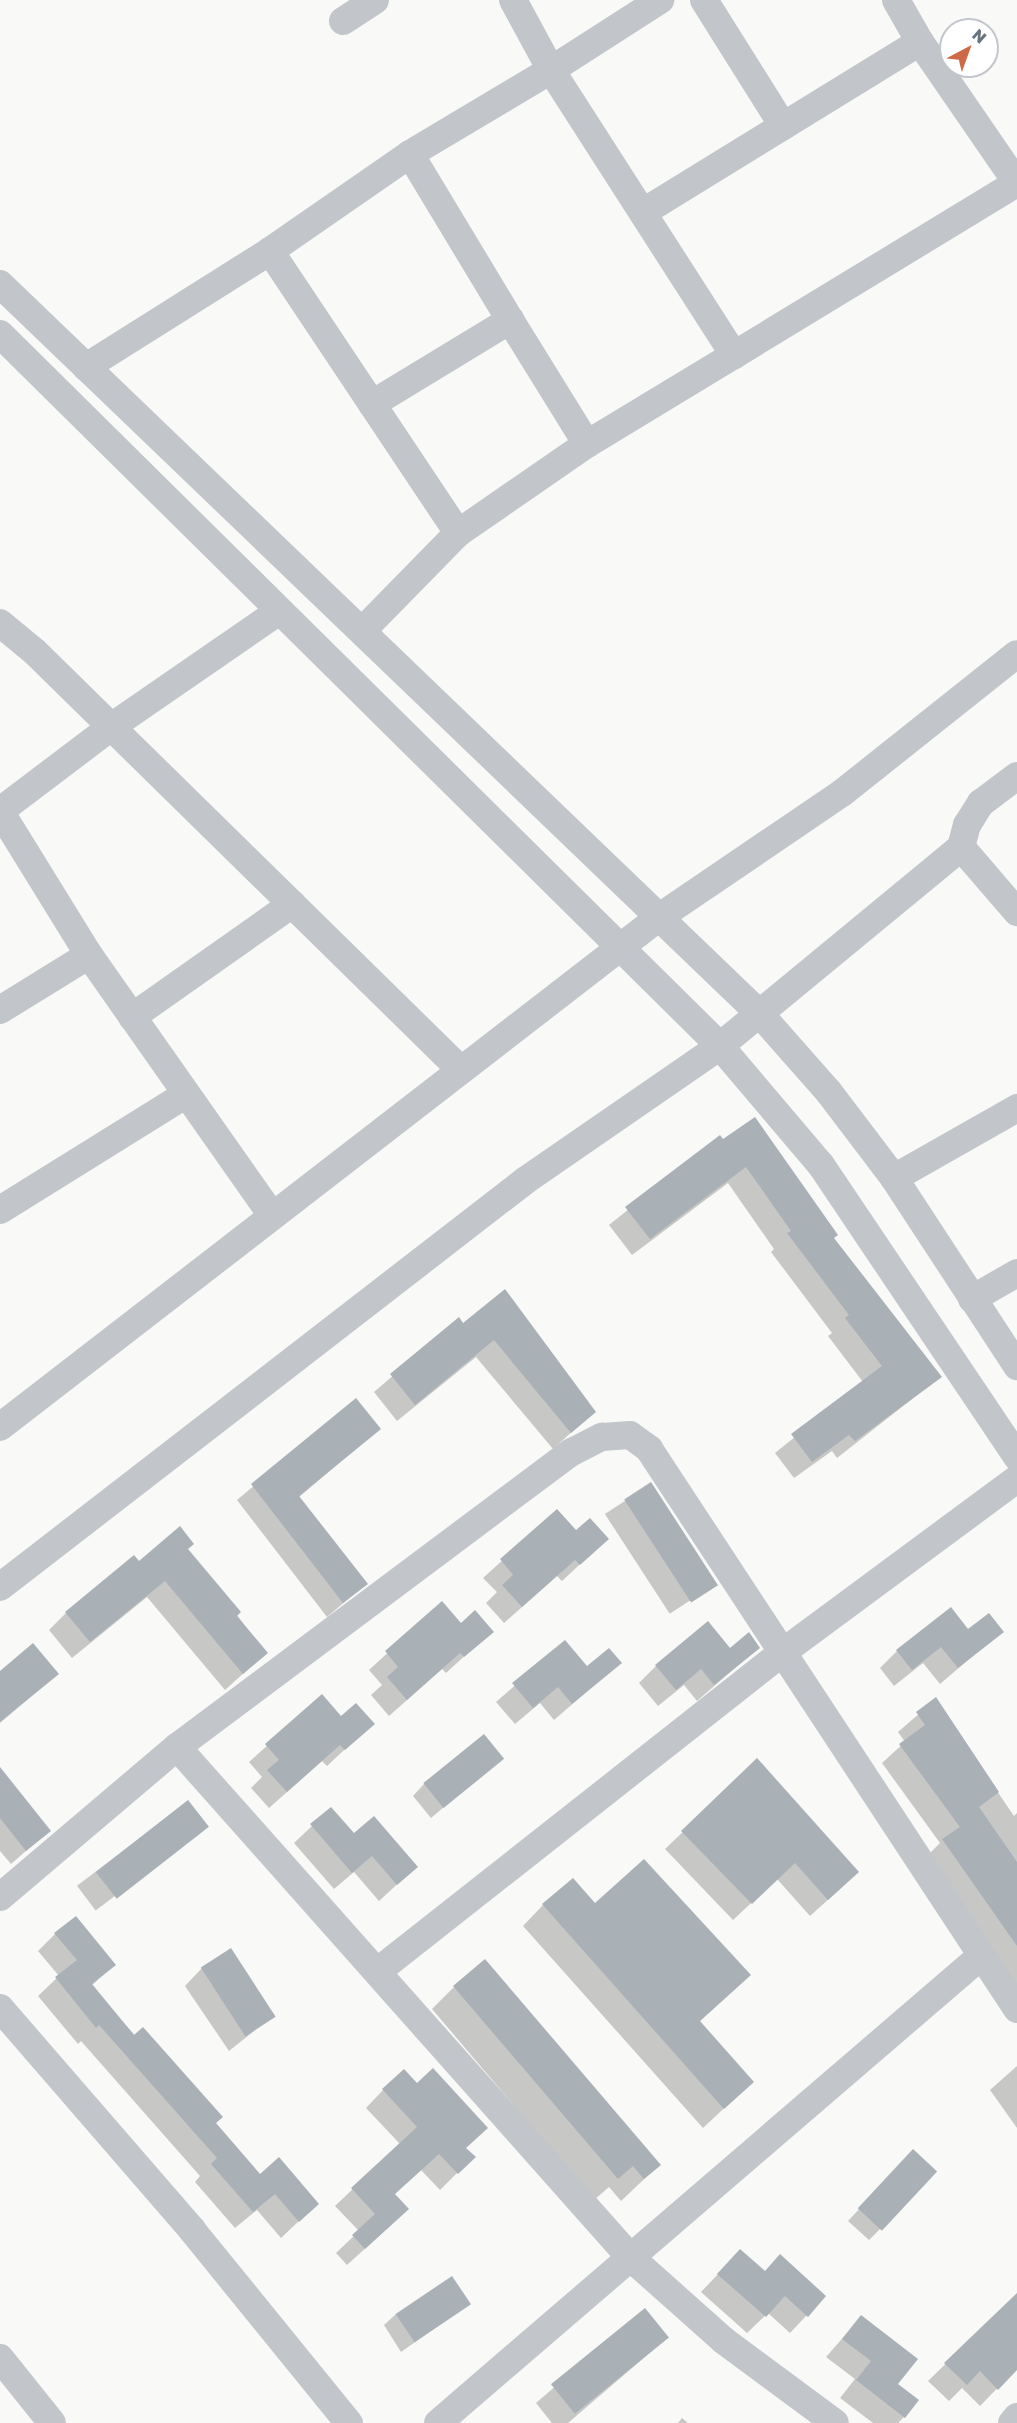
<!DOCTYPE html>
<style>
body{margin:0}
#map{position:relative;width:1017px;height:2423px;overflow:hidden;background:#f9f9f8;font-family:"Golos Text",sans-serif}
div>[style]{position:absolute}
[style*='--x']{left:calc(var(--x)*1px);top:calc(var(--y)*1px);width:calc(var(--w)*1px);rotate:calc(var(--a)*1deg)}
.shadow>*{inset:0;background:#0003;transform-origin:0 0}
.building>*{inset:0;background:#a9b0b6;transform-origin:0 0}
.street>*{height:28px;margin:-14px;padding:0 14px;transform-origin:14px;border-radius:14px;background:#c2c5c9}
span{translate:-50% -50%;white-space:nowrap;text-align:center;line-height:1.15;-webkit-text-stroke:6px #fff;paint-order:stroke}
.north{position:absolute;left:939px;top:18px;width:60px;height:60px;box-sizing:border-box;background:#fff;border:2px solid #c3c7cc;border-radius:50%;rotate:41deg;font-size:16px;font-weight:700;line-height:24px;text-align:center;color:#68747f}
.north::after{content:'';display:block;margin:auto;width:21px;height:27px;background:#cd6944;clip-path:polygon(50% 0,100% 100%,50% 72%,0 100%)}
</style>
<div id="map">
<div class="shadow">
<div style="clip-path:polygon(719px 1137px,833px 1239px,940px 1377px,837px 1458px,832px 1451px,794px 1478px,775px 1453px,863px 1382px,828px 1336px,832px 1333px,771px 1252px,774px 1249px,728px 1183px,632px 1255px,609px 1225px)"></div>
<div style="clip-path:polygon(505px 1291px,594px 1412px,553px 1449px,476px 1357px,397px 1421px,374px 1392px,459px 1319px,463px 1325px)"></div>
<div style="clip-path:polygon(355px 1400px,379px 1429px,298px 1498px,366px 1584px,327px 1617px,237px 1500px)"></div>
<div style="left:651px;top:1484px;width:119px;height:55px;rotate:57deg"></div>
<div style="clip-path:polygon(557px 1511px,576px 1532px,607px 1539px,562px 1581px,557px 1576px,504px 1623px,486px 1603px,497px 1592px,483px 1578px)"></div>
<div style="clip-path:polygon(186px 1549px,266px 1653px,225px 1690px,147px 1597px,72px 1658px,49px 1630px,66px 1613px)"></div>
<div style="clip-path:polygon(442px 1603px,461px 1625px,492px 1631px,446px 1673px,442px 1669px,389px 1716px,371px 1695px,382px 1685px,369px 1670px)"></div>
<div style="clip-path:polygon(968px 1631px,1002px 1631px,940px 1684px,923px 1663px,894px 1686px,880px 1668px,897px 1651px)"></div>
<div style="clip-path:polygon(565px 1642px,587px 1668px,620px 1663px,554px 1720px,540px 1703px,515px 1724px,496px 1702px)"></div>
<div style="clip-path:polygon(758px 1648px,697px 1701px,684px 1685px,658px 1706px,639px 1683px,656px 1666px,730px 1650px)"></div>
<div style="clip-path:polygon(0 1673px,57px 1674px,0 1723px)"></div>
<div style="clip-path:polygon(322px 1696px,341px 1718px,372px 1724px,327px 1766px,322px 1761px,269px 1808px,251px 1788px,262px 1777px,249px 1762px)"></div>
<div style="clip-path:polygon(935px 1700px,1014px 1816px,1017px 1813px,1017px 1991px,924px 1859px,940px 1843px,882px 1763px,905px 1742px,898px 1732px)"></div>
<div style="clip-path:polygon(502px 1758px,431px 1818px,413px 1796px,424px 1784px)"></div>
<div style="clip-path:polygon(757px 1761px,840px 1889px,810px 1916px,777px 1879px,733px 1920px,665px 1849px)"></div>
<div style="clip-path:polygon(0 1769px,49px 1831px,11px 1864px,0 1851px)"></div>
<div style="left:188px;top:1802px;width:31px;height:139px;rotate:53deg"></div>
<div style="clip-path:polygon(330px 1809px,353px 1835px,416px 1867px,379px 1901px,354px 1872px,334px 1889px,294px 1843px)"></div>
<div style="clip-path:polygon(543px 1905px,595px 1905px,728px 1995px,699px 2022px,752px 2082px,703px 2128px,523px 1926px)"></div>
<div style="clip-path:polygon(55px 1934px,114px 1965px,91px 1986px,260px 2176px,317px 2204px,281px 2238px,257px 2210px,235px 2228px,195px 2182px,200px 2176px,81px 2041px,78px 2044px,38px 1996px,59px 1976px,38px 1951px)"></div>
<div style="clip-path:polygon(202px 1968px,274px 2015px,229px 2051px,185px 1986px)"></div>
<div style="clip-path:polygon(454px 1987px,659px 2165px,621px 2201px,609px 2187px,594px 2200px,432px 2009px)"></div>
<div style="clip-path:polygon(1017px 2066px,1017px 2128px,990px 2090px)"></div>
<div style="clip-path:polygon(383px 2090px,473px 2157px,440px 2190px,421px 2170px,394px 2194px,390px 2226px,347px 2265px,336px 2253px,359px 2231px,335px 2206px,400px 2144px,366px 2108px)"></div>
<div style="clip-path:polygon(902px 2163px,880px 2229px,869px 2240px,848px 2221px)"></div>
<div style="clip-path:polygon(740px 2251px,807px 2315px,790px 2333px,768px 2313px,747px 2333px,701px 2292px)"></div>
<div style="clip-path:polygon(1017px 2294px,1017px 2368px,980px 2406px,962px 2388px,949px 2401px,928px 2381px)"></div>
<div style="clip-path:polygon(469px 2304px,401px 2352px,384px 2325px,396px 2314px)"></div>
<div style="clip-path:polygon(644px 2310px,667px 2338px,568px 2423px,552px 2423px,536px 2403px)"></div>
<div style="clip-path:polygon(861px 2317px,896px 2384px,904px 2417px,898px 2423px,873px 2423px,840px 2398px,855px 2379px,826px 2357px)"></div>
<div style="clip-path:polygon(682px 2418px,688px 2423px,678px 2423px)"></div>
</div>
<div class="building">
<div style="clip-path:polygon(755px 1117px,838px 1235px,834px 1238px,942px 1377px,855px 1441px,849px 1435px,812px 1462px,791px 1434px,882px 1366px,845px 1318px,849px 1315px,787px 1233px,791px 1231px,746px 1167px,650px 1239px,625px 1207px,720px 1135px,723px 1139px)"></div>
<div style="clip-path:polygon(505px 1289px,596px 1412px,571px 1433px,494px 1340px,415px 1405px,390px 1374px,459px 1317px,463px 1323px)"></div>
<div style="clip-path:polygon(356px 1398px,381px 1429px,299px 1496px,368px 1584px,343px 1603px,251px 1484px)"></div>
<div style="left:651px;top:1482px;width:123px;height:32px;rotate:57deg"></div>
<div style="clip-path:polygon(557px 1509px,576px 1530px,590px 1518px,609px 1539px,580px 1565px,575px 1560px,522px 1607px,502px 1585px,513px 1575px,500px 1559px)"></div>
<div style="clip-path:polygon(180px 1526px,194px 1544px,188px 1549px,241px 1612px,237px 1616px,268px 1653px,243px 1674px,165px 1581px,90px 1642px,65px 1612px,134px 1555px,139px 1561px)"></div>
<div style="clip-path:polygon(442px 1601px,461px 1623px,475px 1610px,494px 1632px,464px 1657px,460px 1653px,407px 1700px,387px 1677px,398px 1667px,385px 1651px)"></div>
<div style="clip-path:polygon(951px 1607px,968px 1629px,989px 1613px,1004px 1632px,958px 1668px,941px 1647px,912px 1670px,896px 1650px)"></div>
<div style="clip-path:polygon(708px 1621px,730px 1648px,749px 1632px,760px 1648px,714px 1685px,701px 1669px,676px 1690px,655px 1665px)"></div>
<div style="clip-path:polygon(565px 1640px,587px 1666px,609px 1648px,622px 1663px,572px 1704px,558px 1687px,533px 1708px,512px 1683px)"></div>
<div style="clip-path:polygon(33px 1643px,59px 1674px,0 1722px,0 1671px)"></div>
<div style="clip-path:polygon(322px 1694px,341px 1716px,356px 1703px,375px 1724px,345px 1750px,340px 1745px,287px 1792px,267px 1770px,279px 1760px,265px 1744px)"></div>
<div style="clip-path:polygon(936px 1697px,999px 1792px,979px 1807px,1017px 1862px,1017px 1946px,942px 1839px,960px 1827px,899px 1744px,925px 1725px,916px 1712px)"></div>
<div style="left:484px;top:1734px;width:32px;height:78px;rotate:51deg"></div>
<div style="clip-path:polygon(757px 1758px,859px 1872px,828px 1900px,795px 1863px,752px 1904px,681px 1831px)"></div>
<div style="clip-path:polygon(0 1767px,51px 1831px,26px 1851px,0 1818px)"></div>
<div style="left:188px;top:1800px;width:34px;height:117px;rotate:52deg"></div>
<div style="clip-path:polygon(331px 1807px,354px 1833px,374px 1816px,418px 1867px,397px 1885px,372px 1856px,352px 1873px,310px 1824px)"></div>
<div style="clip-path:polygon(644px 1859px,751px 1975px,700px 2021px,754px 2082px,724px 2109px,542px 1904px,573px 1878px,595px 1903px)"></div>
<div style="clip-path:polygon(76px 1916px,116px 1965px,92px 1984px,134px 2035px,143px 2027px,223px 2117px,216px 2123px,260px 2174px,279px 2157px,319px 2204px,299px 2222px,275px 2194px,253px 2212px,211px 2164px,217px 2158px,99px 2025px,96px 2028px,55px 1977px,77px 1960px,54px 1933px)"></div>
<div style="left:231px;top:1948px;width:82px;height:36px;rotate:57deg"></div>
<div style="clip-path:polygon(485px 1959px,661px 2165px,644px 2179px,633px 2166px,618px 2179px,453px 1986px)"></div>
<div style="clip-path:polygon(433px 2068px,488px 2128px,466px 2148px,476px 2157px,458px 2174px,439px 2154px,395px 2194px,409px 2209px,365px 2249px,352px 2235px,375px 2214px,351px 2188px,417px 2127px,382px 2089px,404px 2069px,417px 2083px)"></div>
<div style="left:913px;top:2149px;width:33px;height:81px;rotate:43deg"></div>
<div style="clip-path:polygon(740px 2249px,765px 2271px,780px 2254px,826px 2296px,808px 2317px,785px 2296px,766px 2317px,717px 2274px)"></div>
<div style="left:452px;top:2276px;width:34px;height:68px;rotate:56deg"></div>
<div style="clip-path:polygon(1017px 2293px,1017px 2370px,998px 2390px,980px 2371px,967px 2385px,944px 2363px)"></div>
<div style="left:645px;top:2308px;width:38px;height:121px;rotate:51deg"></div>
<div style="clip-path:polygon(861px 2315px,918px 2359px,898px 2384px,919px 2400px,905px 2418px,856px 2380px,871px 2361px,842px 2339px)"></div>
</div>
<div class="street">
<div style="--x:513;--y:0;--w:80;--a:61.5"></div>
<div style="--x:551;--y:70;--w:130;--a:-32.7"></div>
<div style="--x:704;--y:0;--w:149;--a:57.9"></div>
<div style="--x:896;--y:0;--w:48;--a:60.3"></div>
<div style="--x:343;--y:21;--w:38;--a:-33"></div>
<div style="--x:410;--y:154;--w:194;--a:58.9"></div>
<div style="--x:645;--y:211;--w:323;--a:-31.6"></div>
<div style="--x:920;--y:42;--w:171;--a:55.5"></div>
<div style="--x:270;--y:251;--w:339;--a:56.3"></div>
<div style="--x:0;--y:284;--w:1054;--a:43.85"></div>
<div style="--x:760;--y:1014;--w:103;--a:48.6"></div>
<div style="--x:828;--y:1091;--w:109;--a:52.8"></div>
<div style="--x:894;--y:1178;--w:225;--a:56.8"></div>
<div style="--x:0;--y:334;--w:1013;--a:44.68"></div>
<div style="--x:720;--y:1046;--w:156;--a:49.7"></div>
<div style="--x:821;--y:1165;--w:352;--a:56.1"></div>
<div style="--x:86;--y:367;--w:218;--a:-32.2"></div>
<div style="--x:270;--y:251;--w:170;--a:-34.7"></div>
<div style="--x:410;--y:154;--w:164;--a:-30.8"></div>
<div style="--x:551;--y:70;--w:339;--a:57.3"></div>
<div style="--x:734;--y:355;--w:331;--a:-31.3"></div>
<div style="--x:372;--y:404;--w:162;--a:-31.3"></div>
<div style="--x:510;--y:320;--w:146;--a:58.2"></div>
<div style="--x:0;--y:623;--w:45;--a:39.6"></div>
<div style="--x:35;--y:652;--w:595;--a:44.46"></div>
<div style="--x:364;--y:629;--w:134;--a:-45.6"></div>
<div style="--x:458;--y:533;--w:157;--a:-34.6"></div>
<div style="--x:587;--y:444;--w:172;--a:-31.2"></div>
<div style="--x:0;--y:811;--w:139;--a:-37.1"></div>
<div style="--x:111;--y:727;--w:204;--a:-34.6"></div>
<div style="--x:0;--y:811;--w:169;--a:58.3"></div>
<div style="--x:89;--y:955;--w:105;--a:148.3"></div>
<div style="--x:961;--y:847;--w:86;--a:49.3"></div>
<div style="--x:89;--y:955;--w:318;--a:54.9"></div>
<div style="--x:132;--y:1017;--w:196;--a:-35.2"></div>
<div style="--x:894;--y:1178;--w:142;--a:-29.6"></div>
<div style="--x:0;--y:1210;--w:219;--a:-31.9"></div>
<div style="--x:972;--y:1299;--w:52;--a:-30"></div>
<div style="--x:0;--y:1427;--w:832;--a:-37.72"></div>
<div style="--x:658;--y:918;--w:222;--a:-34.2"></div>
<div style="--x:842;--y:793;--w:223;--a:-38.5"></div>
<div style="--x:0;--y:1587;--w:665;--a:-37.73"></div>
<div style="--x:526;--y:1180;--w:236;--a:-34.6"></div>
<div style="--x:720;--y:1046;--w:313;--a:-39.5"></div>
<div style="--x:961;--y:847;--w:23;--a:-75"></div>
<div style="--x:967;--y:825;--w:26;--a:-58"></div>
<div style="--x:981;--y:803;--w:45;--a:-36.9"></div>
<div style="--x:177;--y:1747;--w:682;--a:48.39"></div>
<div style="--x:630;--y:2257;--w:125;--a:41.7"></div>
<div style="--x:723;--y:2340;--w:139;--a:36.5"></div>
<div style="--x:0;--y:1897;--w:232;--a:-40.3"></div>
<div style="--x:177;--y:1747;--w:493;--a:-36.8"></div>
<div style="--x:572;--y:1452;--w:34;--a:-27"></div>
<div style="--x:602;--y:1437;--w:28;--a:-4"></div>
<div style="--x:630;--y:1435;--w:24;--a:36"></div>
<div style="--x:649;--y:1449;--w:670;--a:56.69"></div>
<div style="--x:378;--y:1971;--w:516;--a:-38.23"></div>
<div style="--x:783;--y:1652;--w:291;--a:-36.5"></div>
<div style="--x:0;--y:2008;--w:294;--a:49.1"></div>
<div style="--x:192;--y:2230;--w:249;--a:50.9"></div>
<div style="--x:0;--y:2358;--w:83;--a:51.3"></div>
<div style="--x:438;--y:2423;--w:716;--a:-40.7"></div>
<div style="--x:1012;--y:2423;--w:8;--a:-50"></div>
</div>
<div class="north">N</div>
</div>
